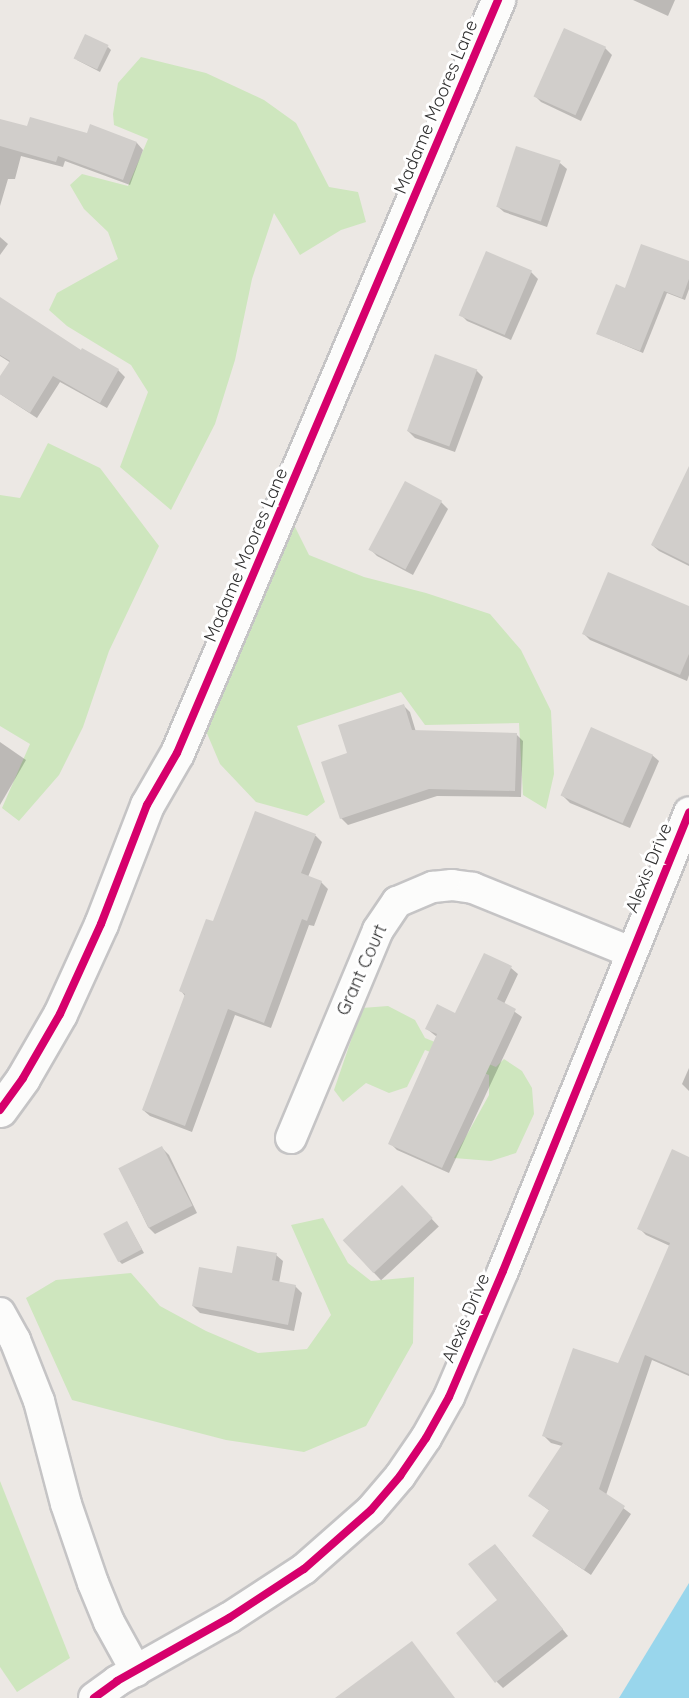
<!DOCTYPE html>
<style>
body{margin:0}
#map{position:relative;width:689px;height:1698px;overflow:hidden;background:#ece8e4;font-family:Quicksand,sans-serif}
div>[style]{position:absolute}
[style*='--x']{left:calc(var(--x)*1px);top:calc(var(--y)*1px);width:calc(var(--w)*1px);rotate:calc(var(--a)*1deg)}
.green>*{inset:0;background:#cee6be}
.water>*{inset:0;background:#99d6ec}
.shadow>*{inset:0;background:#0003;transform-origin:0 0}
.building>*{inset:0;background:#d1cecb;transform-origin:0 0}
.roads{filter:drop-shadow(2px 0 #c5c4c5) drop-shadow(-2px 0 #c5c4c5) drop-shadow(0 2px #c5c4c5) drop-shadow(0 -2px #c5c4c5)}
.street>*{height:30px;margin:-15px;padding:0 15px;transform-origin:15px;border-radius:15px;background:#fcfcfb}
.secondary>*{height:33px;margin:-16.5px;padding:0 16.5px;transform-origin:16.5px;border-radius:16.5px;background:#fcfcfb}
.cycleway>*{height:8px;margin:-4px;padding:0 4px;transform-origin:4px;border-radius:4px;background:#d6006c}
span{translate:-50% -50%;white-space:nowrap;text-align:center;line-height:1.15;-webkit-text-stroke:6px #fff;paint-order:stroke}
.street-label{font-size:18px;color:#2e2e2e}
</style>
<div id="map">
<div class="green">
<div style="clip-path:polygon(141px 57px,206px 73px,264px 100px,296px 123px,329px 187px,358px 192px,366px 222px,341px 230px,300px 255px,274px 213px,252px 279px,235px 360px,215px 424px,171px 510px,120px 467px,148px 392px,131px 365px,67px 326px,49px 310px,57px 293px,118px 259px,108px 232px,84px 209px,70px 185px,82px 174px,128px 186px,148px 139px,114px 125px,113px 114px,118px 83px)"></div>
<div style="clip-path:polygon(48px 443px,100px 468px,159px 546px,109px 651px,83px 727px,59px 775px,19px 821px,2px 808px,30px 744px,0 726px,0 495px,20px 498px)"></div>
<div style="clip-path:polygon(291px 519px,309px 555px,364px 577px,426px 593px,490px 614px,521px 650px,551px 711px,554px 774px,546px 809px,523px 795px,519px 723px,425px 725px,401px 692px,297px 726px,325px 802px,307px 816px,256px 802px,220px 764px,203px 724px)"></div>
<div style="clip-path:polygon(388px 1006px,415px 1020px,425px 1038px,496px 1067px,504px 1059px,522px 1071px,532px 1088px,534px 1114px,516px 1153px,491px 1161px,454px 1158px,489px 1095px,489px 1075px,425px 1050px,407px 1087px,389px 1093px,366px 1083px,343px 1102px,334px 1090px,362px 1008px)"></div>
<div style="clip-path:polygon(323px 1218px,348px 1263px,371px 1281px,414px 1277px,413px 1343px,366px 1426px,304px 1452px,226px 1440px,72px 1400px,26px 1298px,56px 1280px,131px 1273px,160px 1306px,206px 1331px,258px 1353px,307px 1349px,331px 1315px,291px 1225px)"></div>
<div style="clip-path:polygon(0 1481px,70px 1658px,17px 1692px,0 1667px)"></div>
</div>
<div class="water">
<div style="clip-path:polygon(689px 1583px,689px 1698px,619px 1698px)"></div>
</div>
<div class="shadow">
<div style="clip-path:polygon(633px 0,675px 0,668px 16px)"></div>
<div style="clip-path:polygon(108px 47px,111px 50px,100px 72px,77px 60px)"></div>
<div style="clip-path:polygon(605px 48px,612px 55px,581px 121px,541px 102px,535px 96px)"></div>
<div style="clip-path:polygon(0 121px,28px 128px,137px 143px,143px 150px,130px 185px,65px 161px,63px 167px,21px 156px,15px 179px,8px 179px,0 206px)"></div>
<div style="clip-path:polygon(560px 163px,567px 169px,547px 227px,504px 212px,497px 206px)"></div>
<div style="clip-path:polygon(0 237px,8px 244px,0 255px)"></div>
<div style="clip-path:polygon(689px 263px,689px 289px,685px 300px,667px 293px,643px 353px,598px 334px,626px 290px)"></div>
<div style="clip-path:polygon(531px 272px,538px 279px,511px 340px,467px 321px,460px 314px)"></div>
<div style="clip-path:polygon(0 308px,118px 370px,125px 377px,107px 408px,60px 382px,37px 418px,0 394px,0 379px,11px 363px,0 356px)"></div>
<div style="clip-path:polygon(476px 370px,483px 377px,455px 452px,415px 438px,408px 431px)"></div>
<div style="clip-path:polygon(689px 479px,689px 566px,659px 551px,652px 545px)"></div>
<div style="clip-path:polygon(441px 502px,448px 509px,413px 575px,377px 556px,370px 549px)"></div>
<div style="clip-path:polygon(689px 608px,689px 675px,687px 681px,590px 640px,584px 634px)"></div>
<div style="clip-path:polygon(403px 705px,410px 712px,416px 732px,516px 734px,523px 741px,521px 797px,437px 796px,348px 825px,341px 818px,349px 754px)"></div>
<div style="clip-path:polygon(0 742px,26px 760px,0 805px)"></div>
<div style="clip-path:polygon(652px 755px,659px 761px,630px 828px,570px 803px,563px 796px)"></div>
<div style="clip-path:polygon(256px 813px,316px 836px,322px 842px,308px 877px,321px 882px,328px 889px,314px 926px,309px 925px,271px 1028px,235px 1015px,192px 1132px,150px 1116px,143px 1110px,185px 996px,181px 991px,213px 923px)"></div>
<div style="clip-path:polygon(485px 955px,511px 968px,518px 974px,504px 1004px,522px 1017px,449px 1173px,397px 1150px,390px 1143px,437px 1037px,427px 1029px,456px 1015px)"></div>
<div style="clip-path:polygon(689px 1068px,689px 1091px,682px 1084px)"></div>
<div style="clip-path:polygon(162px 1148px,169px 1155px,197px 1213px,155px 1234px,148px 1227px,120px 1169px)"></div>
<div style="clip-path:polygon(689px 1158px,689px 1376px,652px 1360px,606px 1495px,631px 1514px,591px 1575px,534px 1536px,550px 1511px,530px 1496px,562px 1446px,551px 1443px,544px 1436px,619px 1365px,670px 1246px,646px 1235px,639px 1228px)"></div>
<div style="left:402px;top:1187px;width:54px;height:79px;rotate:47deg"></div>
<div style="clip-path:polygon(129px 1226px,144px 1253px,122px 1264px,119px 1261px)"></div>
<div style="clip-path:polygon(276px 1255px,283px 1261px,279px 1283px,295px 1286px,302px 1293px,294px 1331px,200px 1313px,193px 1306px,233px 1275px)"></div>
<div style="clip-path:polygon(501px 1552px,568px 1636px,503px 1688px,497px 1682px)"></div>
</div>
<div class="building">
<div style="left:564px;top:28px;width:46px;height:75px;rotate:24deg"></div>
<div style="left:85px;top:34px;width:26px;height:27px;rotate:25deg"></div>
<div style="clip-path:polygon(30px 117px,87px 133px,90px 124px,137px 142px,123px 180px,58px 156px,56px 162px,0 146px,0 119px,27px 126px)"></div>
<div style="left:516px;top:146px;width:47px;height:64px;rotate:18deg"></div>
<div style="clip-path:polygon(641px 244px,689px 261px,689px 279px,682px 298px,664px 291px,640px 351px,596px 334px,616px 284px,625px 288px)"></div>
<div style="left:486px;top:251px;width:50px;height:70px;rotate:23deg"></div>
<div style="clip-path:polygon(0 297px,81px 350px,82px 348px,119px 369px,100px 403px,53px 376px,30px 413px,0 394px,0 376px,10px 361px,0 355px)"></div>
<div style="left:435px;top:354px;width:45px;height:82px;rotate:20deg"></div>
<div style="clip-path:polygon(689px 466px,689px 564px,651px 545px)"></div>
<div style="left:405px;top:481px;width:42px;height:78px;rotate:28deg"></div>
<div style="clip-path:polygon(608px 572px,689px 606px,689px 654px,680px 675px,582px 634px)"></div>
<div style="clip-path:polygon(404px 704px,412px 730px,517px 733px,515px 791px,429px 789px,340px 819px,321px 762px,347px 753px,338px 725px)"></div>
<div style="left:591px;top:727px;width:68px;height:75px;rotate:24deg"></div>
<div style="clip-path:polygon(255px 811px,316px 834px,301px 873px,322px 881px,307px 921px,302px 919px,264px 1023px,228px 1009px,185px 1126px,142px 1110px,185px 994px,179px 991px,206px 919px,213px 921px)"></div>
<div style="clip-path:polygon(484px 953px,512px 966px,497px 999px,516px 1009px,442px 1168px,388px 1144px,437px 1034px,425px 1029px,437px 1004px,455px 1013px)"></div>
<div style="left:162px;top:1146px;width:67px;height:49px;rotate:63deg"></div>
<div style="clip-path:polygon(672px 1149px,689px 1157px,689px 1374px,645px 1355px,599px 1489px,625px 1506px,584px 1570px,532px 1536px,549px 1510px,528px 1496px,563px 1443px,542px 1436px,573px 1348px,618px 1363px,670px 1243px,637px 1229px)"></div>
<div style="left:402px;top:1185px;width:45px;height:81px;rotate:47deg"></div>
<div style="left:127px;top:1221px;width:32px;height:27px;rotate:62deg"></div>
<div style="clip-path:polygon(237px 1246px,277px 1253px,272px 1280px,296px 1285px,288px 1325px,192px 1306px,199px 1267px,232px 1273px)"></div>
<div style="clip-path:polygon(495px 1544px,563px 1629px,495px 1683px,456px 1633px,497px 1600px,468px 1564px)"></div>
<div style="clip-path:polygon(412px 1641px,455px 1698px,335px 1698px)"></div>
</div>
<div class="roads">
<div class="street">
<div style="--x:291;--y:1138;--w:225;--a:-67.3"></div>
<div style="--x:378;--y:930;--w:34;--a:-56"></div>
<div style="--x:397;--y:902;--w:39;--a:-23"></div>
<div style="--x:433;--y:887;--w:19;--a:-6"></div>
<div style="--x:452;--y:885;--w:21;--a:8"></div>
<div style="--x:473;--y:888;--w:170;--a:22.1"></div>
<div style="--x:0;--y:1313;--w:31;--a:61"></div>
<div style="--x:15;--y:1340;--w:66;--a:68.5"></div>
<div style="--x:39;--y:1401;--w:106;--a:75.3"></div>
<div style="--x:66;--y:1504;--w:83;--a:71.1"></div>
<div style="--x:93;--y:1583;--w:42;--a:67.7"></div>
<div style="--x:109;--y:1622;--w:56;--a:61.1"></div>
<div style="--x:94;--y:1698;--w:29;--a:-36"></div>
<div style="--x:117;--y:1681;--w:129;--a:-29.4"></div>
<div style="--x:229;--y:1618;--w:90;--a:-33.2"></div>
<div style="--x:304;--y:1569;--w:89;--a:-41.4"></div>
<div style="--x:371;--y:1510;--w:45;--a:-49.5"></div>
<div style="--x:400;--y:1476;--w:46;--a:-55.6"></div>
<div style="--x:426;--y:1438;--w:47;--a:-60.7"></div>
<div style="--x:449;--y:1397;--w:137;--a:-66.8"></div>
<div style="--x:503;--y:1271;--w:495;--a:-67.9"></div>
</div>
<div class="secondary">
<div style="--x:0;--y:1110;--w:39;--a:-54"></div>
<div style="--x:23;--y:1078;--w:74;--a:-60"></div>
<div style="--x:60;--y:1014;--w:99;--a:-65.5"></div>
<div style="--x:101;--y:924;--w:128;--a:-68.9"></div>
<div style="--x:147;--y:805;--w:60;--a:-60"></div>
<div style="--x:177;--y:753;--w:819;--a:-66.91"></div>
</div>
</div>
<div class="cycleway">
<div style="--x:0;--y:1110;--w:39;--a:-54"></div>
<div style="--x:23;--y:1078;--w:74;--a:-60"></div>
<div style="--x:60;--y:1014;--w:99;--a:-65.5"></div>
<div style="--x:101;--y:924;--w:128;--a:-68.9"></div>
<div style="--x:147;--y:805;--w:60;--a:-60"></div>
<div style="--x:177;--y:753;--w:819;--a:-66.91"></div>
<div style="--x:94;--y:1698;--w:29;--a:-36"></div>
<div style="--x:117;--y:1681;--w:129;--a:-29.4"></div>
<div style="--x:229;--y:1618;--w:90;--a:-33.2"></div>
<div style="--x:304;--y:1569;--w:89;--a:-41.4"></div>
<div style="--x:371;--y:1510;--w:45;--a:-49.5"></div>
<div style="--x:400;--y:1476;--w:46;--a:-55.6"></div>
<div style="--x:426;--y:1438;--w:47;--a:-60.7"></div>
<div style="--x:449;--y:1397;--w:137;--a:-66.8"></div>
<div style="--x:503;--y:1271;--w:495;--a:-67.9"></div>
</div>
<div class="street-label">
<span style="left:436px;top:107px;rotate:-67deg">Madame Moores Lane</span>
<span style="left:246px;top:555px;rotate:-67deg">Madame Moores Lane</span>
<span style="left:649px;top:868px;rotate:-68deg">Alexis Drive</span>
<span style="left:362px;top:970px;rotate:-66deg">Grant Court</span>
<span style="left:466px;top:1318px;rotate:-67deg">Alexis Drive</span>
</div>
</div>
